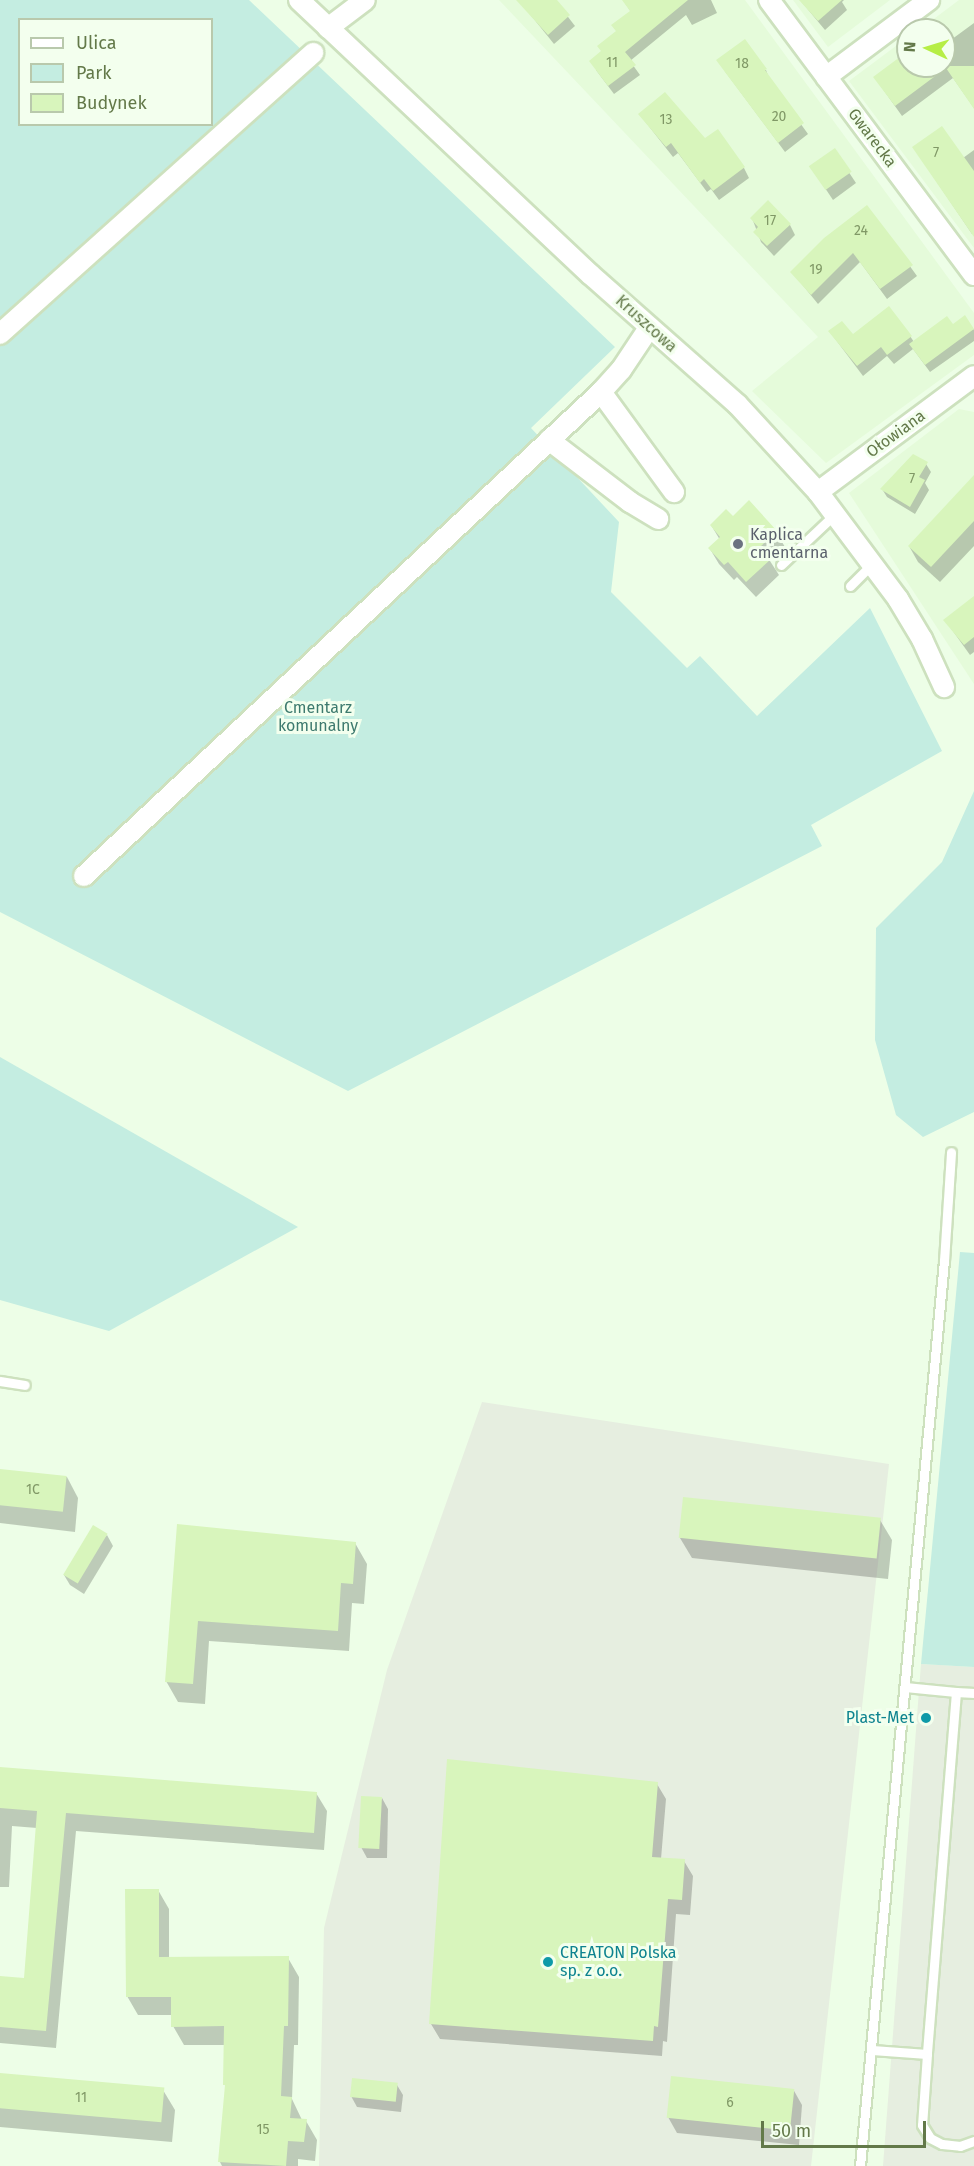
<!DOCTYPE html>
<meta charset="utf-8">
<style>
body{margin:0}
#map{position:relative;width:974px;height:2166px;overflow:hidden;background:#edfee7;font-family:"Fira Sans",sans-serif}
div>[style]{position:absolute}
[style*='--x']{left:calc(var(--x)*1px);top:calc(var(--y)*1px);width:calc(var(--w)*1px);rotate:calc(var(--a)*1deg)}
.residential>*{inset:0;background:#e5fbda}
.industrial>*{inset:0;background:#e6eee0}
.green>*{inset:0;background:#c4ede1}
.shadow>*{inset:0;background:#0003}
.building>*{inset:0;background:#d8f5bc;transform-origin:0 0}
.roads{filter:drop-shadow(2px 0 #cde1be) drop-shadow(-2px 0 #cde1be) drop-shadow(0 2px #cde1be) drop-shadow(0 -2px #cde1be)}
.lane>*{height:9px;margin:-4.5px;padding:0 4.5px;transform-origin:4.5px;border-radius:4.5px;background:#fff}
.street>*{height:20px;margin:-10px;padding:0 10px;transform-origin:10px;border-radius:10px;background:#fff}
.dots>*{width:16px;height:16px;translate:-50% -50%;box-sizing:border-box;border:3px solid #f3ffee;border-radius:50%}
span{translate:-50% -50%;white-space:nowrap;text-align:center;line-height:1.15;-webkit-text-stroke:6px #f3ffee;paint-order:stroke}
.number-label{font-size:14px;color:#809866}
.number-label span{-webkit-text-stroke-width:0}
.street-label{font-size:16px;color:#637949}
.worship-label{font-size:16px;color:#5b616d}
.left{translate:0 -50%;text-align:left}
.park-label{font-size:16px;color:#3d7a6e}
.culture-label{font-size:16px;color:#0d838f}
.right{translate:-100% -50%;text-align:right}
.legend{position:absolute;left:18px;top:18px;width:195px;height:108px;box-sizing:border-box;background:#f3ffee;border:2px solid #b9c9ac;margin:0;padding:8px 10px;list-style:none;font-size:18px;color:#637949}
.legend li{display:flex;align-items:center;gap:12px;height:30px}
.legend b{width:30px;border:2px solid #b9c9ac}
.north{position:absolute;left:896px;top:18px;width:60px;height:60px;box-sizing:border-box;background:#f3ffee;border:2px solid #b9c9ac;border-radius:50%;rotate:274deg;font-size:16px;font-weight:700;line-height:24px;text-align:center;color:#637949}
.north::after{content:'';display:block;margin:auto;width:21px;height:27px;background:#b6ee45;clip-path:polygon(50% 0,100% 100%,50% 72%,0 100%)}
.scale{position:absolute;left:761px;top:2121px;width:165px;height:27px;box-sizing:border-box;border:3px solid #637949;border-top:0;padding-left:8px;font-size:18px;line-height:21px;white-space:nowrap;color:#637949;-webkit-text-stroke:4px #f3ffee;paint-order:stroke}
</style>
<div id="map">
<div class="residential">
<div style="clip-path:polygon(499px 0,745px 0,974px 313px,974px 355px,826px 463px,752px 391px,818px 337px)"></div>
<div style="clip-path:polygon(793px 0,890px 0,828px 47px)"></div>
<div style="clip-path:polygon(959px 0,974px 0,974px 248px,849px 81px,908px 37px,908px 66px,944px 66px,944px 30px,919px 30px)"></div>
<div style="clip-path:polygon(959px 409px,974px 412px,974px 684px,849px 493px)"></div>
</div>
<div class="industrial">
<div style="clip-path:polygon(482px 1402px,889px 1464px,811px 2166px,319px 2166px,324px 1928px,387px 1670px)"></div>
<div style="clip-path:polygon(921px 1664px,974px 1667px,974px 2166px,883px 2166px)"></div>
</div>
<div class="green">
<div style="clip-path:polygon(evenodd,0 0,249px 0,615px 347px,531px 428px,619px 522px,611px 592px,687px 668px,700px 656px,757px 716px,870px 608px,942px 751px,811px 825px,822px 846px,348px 1091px,0 912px,0 0,20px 20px,212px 20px,212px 124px,20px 124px,20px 20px)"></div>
<div style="clip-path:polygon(974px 791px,974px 1112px,923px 1137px,896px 1115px,875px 1040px,876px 928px,942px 862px)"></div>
<div style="clip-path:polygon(0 1057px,298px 1227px,109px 1331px,0 1300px)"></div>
<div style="clip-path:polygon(960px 1252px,974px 1253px,974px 1667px,921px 1664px)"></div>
</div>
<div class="shadow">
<div style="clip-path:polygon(534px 0,555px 0,575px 26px,554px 44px,525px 8px)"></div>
<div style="clip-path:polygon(623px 0,711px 0,717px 13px,692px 25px,686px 15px,630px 61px,640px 75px,614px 94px,596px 70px,603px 52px,617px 32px,613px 26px,631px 12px)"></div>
<div style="clip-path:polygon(800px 0,844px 0,842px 2px,847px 10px,825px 30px)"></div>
<div style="clip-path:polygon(974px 23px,974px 108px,953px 78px,902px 116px,875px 78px,908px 53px,908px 66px,944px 66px,944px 45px)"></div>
<div style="clip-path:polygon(724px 70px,766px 70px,770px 81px,808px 134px,785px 152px)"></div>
<div style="clip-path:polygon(640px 115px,705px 140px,744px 168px,749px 178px,719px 200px,711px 189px,707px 192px,678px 153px,673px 157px)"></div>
<div style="clip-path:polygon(834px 150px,856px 183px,833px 200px,817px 176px)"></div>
<div style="clip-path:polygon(974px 150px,974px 233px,972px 234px,920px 157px,963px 158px)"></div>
<div style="clip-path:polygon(867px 207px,917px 276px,887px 299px,860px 262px,818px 304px,792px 272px)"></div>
<div style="clip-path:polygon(752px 218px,790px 225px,795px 235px,774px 256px,761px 242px)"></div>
<div style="clip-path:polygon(965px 317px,974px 330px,974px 341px,930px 372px,913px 349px,894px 364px,887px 356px,863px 376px,830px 332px,853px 336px,910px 336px,914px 342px,953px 326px)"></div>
<div style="clip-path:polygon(926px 464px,931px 472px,925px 483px,929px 490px,915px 514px,887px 497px,882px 489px)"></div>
<div style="clip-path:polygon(974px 494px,974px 546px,940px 582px,918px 562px,909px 546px)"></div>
<div style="clip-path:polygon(733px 518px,776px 532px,785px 547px,770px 561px,779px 575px,756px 597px,737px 577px,734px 580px,719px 564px,710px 549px,720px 540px,711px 525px)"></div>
<div style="clip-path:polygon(974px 598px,974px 652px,970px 655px,945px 620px)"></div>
<div style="clip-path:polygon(0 1470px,67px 1477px,78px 1498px,75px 1532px,0 1523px)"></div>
<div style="clip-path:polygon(880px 1520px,892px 1540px,888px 1579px,692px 1558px,680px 1538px)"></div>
<div style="clip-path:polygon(178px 1526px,355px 1543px,367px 1564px,364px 1604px,352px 1603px,349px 1651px,209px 1641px,205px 1704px,178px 1702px,166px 1681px)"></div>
<div style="clip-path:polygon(107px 1535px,113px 1546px,84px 1594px,70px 1585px,64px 1575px)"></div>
<div style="clip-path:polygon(0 1769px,316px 1793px,327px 1811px,324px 1850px,76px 1831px,56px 2048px,0 2043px,0 1978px,25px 1980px,37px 1828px,12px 1826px,9px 1887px,0 1887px)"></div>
<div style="clip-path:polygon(657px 1784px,666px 1799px,661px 1859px,684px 1861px,693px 1876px,690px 1915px,676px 1914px,667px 2042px,663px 2041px,662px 2056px,440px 2039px,431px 2024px)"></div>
<div style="clip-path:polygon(382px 1798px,388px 1809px,387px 1858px,367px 1858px,361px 1847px)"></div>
<div style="clip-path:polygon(158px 1890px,169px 1909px,169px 1958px,288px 1958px,299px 1977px,298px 2045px,294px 2045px,292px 2099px,302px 2120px,306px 2121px,317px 2140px,315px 2161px,298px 2159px,298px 2166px,222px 2166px,220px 2162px,227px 2088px,224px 2084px,225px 2045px,184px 2045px,173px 2026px,173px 2015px,138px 2015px,127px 1996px)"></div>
<div style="clip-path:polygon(0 2074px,163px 2090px,175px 2110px,172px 2142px,0 2127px)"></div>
<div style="clip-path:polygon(397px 2085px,403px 2095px,401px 2112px,357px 2107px,351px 2096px)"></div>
<div style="clip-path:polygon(793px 2089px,802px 2105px,799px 2145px,677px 2133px,668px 2117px)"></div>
</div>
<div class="building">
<div style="clip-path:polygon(516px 0,557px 0,570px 15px,548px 35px)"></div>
<div style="clip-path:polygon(622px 0,688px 0,625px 52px,636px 65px,608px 86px,589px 61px,601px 51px,597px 46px,616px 31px,611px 25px,630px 11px)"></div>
<div style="clip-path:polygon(799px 0,842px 0,818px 21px)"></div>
<div style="clip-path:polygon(745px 39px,767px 69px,765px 70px,804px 123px,778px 143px,716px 60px)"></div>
<div style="clip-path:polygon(908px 51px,908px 66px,974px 66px,974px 109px,946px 68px,895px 106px,873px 77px)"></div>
<div style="clip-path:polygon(665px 92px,705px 138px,718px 129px,745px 167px,713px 191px,704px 179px,700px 183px,671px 143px,666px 147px,638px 114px)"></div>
<div style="clip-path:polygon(942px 126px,974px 171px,974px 237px,912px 147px)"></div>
<div style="left:835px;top:148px;width:29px;height:32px;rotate:55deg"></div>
<div style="clip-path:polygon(768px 200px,791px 224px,767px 246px,753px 232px,758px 227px,750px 218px)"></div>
<div style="clip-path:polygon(867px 205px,913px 265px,880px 289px,853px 253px,811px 295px,790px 272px,824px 238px)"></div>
<div style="clip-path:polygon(889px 306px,912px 336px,887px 355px,881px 347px,857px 366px,828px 331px,842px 321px,853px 334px)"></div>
<div style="clip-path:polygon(965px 315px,974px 329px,925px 365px,909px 344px,947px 316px,953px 324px)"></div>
<div style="clip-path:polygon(913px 454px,928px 462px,919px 477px,925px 480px,910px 507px,880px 489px)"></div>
<div style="clip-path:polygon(974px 475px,974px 521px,931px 567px,908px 546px)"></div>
<div style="clip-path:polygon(749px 500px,777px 531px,760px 547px,771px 559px,746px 582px,728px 562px,724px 565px,708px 548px,720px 537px,710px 525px,726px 509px,733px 516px)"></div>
<div style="clip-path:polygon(974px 596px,974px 637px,964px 645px,943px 620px)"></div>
<div style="left:0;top:1469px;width:67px;height:36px;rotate:6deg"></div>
<div style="left:683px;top:1497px;width:199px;height:41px;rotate:6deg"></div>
<div style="clip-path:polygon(177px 1524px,356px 1542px,353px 1584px,341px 1583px,338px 1631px,198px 1621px,193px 1684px,165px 1682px)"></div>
<div style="left:93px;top:1525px;width:17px;height:58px;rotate:31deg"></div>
<div style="clip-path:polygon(447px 1759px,658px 1782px,652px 1857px,685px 1859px,682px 1900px,668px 1899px,658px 2027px,654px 2026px,653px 2041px,429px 2024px)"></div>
<div style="clip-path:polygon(0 1767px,317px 1792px,314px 1833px,66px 1813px,46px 2031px,0 2027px,0 1976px,24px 1978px,37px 1811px,0 1808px)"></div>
<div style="left:361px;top:1796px;width:21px;height:52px;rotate:3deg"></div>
<div style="clip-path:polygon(125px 1889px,159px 1889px,159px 1957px,289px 1956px,288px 2026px,284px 2026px,281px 2096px,292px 2097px,290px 2118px,307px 2119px,304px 2142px,288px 2141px,286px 2166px,218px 2162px,225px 2085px,223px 2085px,224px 2026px,171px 2027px,171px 1997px,126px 1997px)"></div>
<div style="left:0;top:2073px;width:165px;height:35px;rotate:5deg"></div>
<div style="left:671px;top:2076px;width:124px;height:42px;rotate:6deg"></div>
<div style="left:352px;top:2078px;width:46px;height:19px;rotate:6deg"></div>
</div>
<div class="roads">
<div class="lane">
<div style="--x:781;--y:565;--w:74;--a:-43.4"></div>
<div style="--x:850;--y:586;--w:31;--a:-45"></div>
<div style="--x:0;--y:1381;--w:25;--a:9"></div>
<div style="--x:905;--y:1687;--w:51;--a:5.6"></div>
<div style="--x:956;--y:1692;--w:363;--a:94.6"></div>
<div style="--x:956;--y:1692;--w:18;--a:3"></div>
<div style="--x:872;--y:2050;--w:55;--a:4.2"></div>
<div style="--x:927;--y:2054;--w:71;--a:94"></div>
<div style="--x:922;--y:2125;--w:15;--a:58"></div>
<div style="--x:930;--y:2138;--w:13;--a:27"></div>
<div style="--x:942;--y:2144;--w:18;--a:6"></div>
<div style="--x:960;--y:2146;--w:15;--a:-20"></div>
<div style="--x:860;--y:2166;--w:909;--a:-84.7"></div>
<div style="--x:944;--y:1261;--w:109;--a:-86.3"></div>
</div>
<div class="street">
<div style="--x:299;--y:0;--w:401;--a:43.3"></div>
<div style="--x:591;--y:275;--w:195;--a:41.5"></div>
<div style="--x:737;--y:404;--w:120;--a:47.4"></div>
<div style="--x:818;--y:492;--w:134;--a:53.2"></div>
<div style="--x:898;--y:599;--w:47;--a:59"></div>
<div style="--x:922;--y:639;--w:53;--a:65.4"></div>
<div style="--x:769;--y:0;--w:343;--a:53.3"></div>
<div style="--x:328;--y:28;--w:46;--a:-37.1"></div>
<div style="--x:826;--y:77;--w:129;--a:-36.8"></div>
<div style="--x:0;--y:334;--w:421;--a:-41.9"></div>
<div style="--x:601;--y:392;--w:124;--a:53.9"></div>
<div style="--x:549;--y:440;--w:102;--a:37.4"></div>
<div style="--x:630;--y:502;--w:33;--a:31"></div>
<div style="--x:818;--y:492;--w:194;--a:-36.6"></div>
<div style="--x:84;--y:876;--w:708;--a:-43.11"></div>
<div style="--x:601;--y:392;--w:30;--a:-48"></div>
<div style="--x:621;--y:370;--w:50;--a:-56.3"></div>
</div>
</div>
<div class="dots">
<div style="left:738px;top:544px;background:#6b7280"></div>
<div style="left:926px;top:1718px;background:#0f9aa8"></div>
<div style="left:548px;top:1962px;background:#0f9aa8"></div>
</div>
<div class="number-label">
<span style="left:612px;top:63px">11</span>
<span style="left:742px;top:64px">18</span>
<span style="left:779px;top:117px">20</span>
<span style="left:666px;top:120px">13</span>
<span style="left:936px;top:153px">7</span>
<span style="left:770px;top:221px">17</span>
<span style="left:861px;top:231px">24</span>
<span style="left:816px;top:270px">19</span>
<span style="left:912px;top:479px">7</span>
<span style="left:33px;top:1490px">1C</span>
<span style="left:81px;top:2098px">11</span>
<span style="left:730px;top:2103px">6</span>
<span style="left:263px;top:2130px">15</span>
</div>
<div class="street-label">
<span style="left:872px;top:138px;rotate:53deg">Gwarecka</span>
<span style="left:646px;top:324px;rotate:42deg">Kruszcowa</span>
<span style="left:896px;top:434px;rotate:-36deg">Ołowiana</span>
</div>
<div class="worship-label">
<span class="left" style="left:750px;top:544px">Kaplica<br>cmentarna</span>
</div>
<div class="park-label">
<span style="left:318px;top:717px">Cmentarz<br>komunalny</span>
</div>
<div class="culture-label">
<span class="right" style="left:914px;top:1718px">Plast-Met</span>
<span class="left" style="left:560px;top:1962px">CREATON Polska<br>sp. z o.o.</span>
</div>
<ul class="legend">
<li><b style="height:8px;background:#fff"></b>Ulica</li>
<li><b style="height:16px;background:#c4ede1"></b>Park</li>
<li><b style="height:16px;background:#d8f5bc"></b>Budynek</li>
</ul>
<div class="north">N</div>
<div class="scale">50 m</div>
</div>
